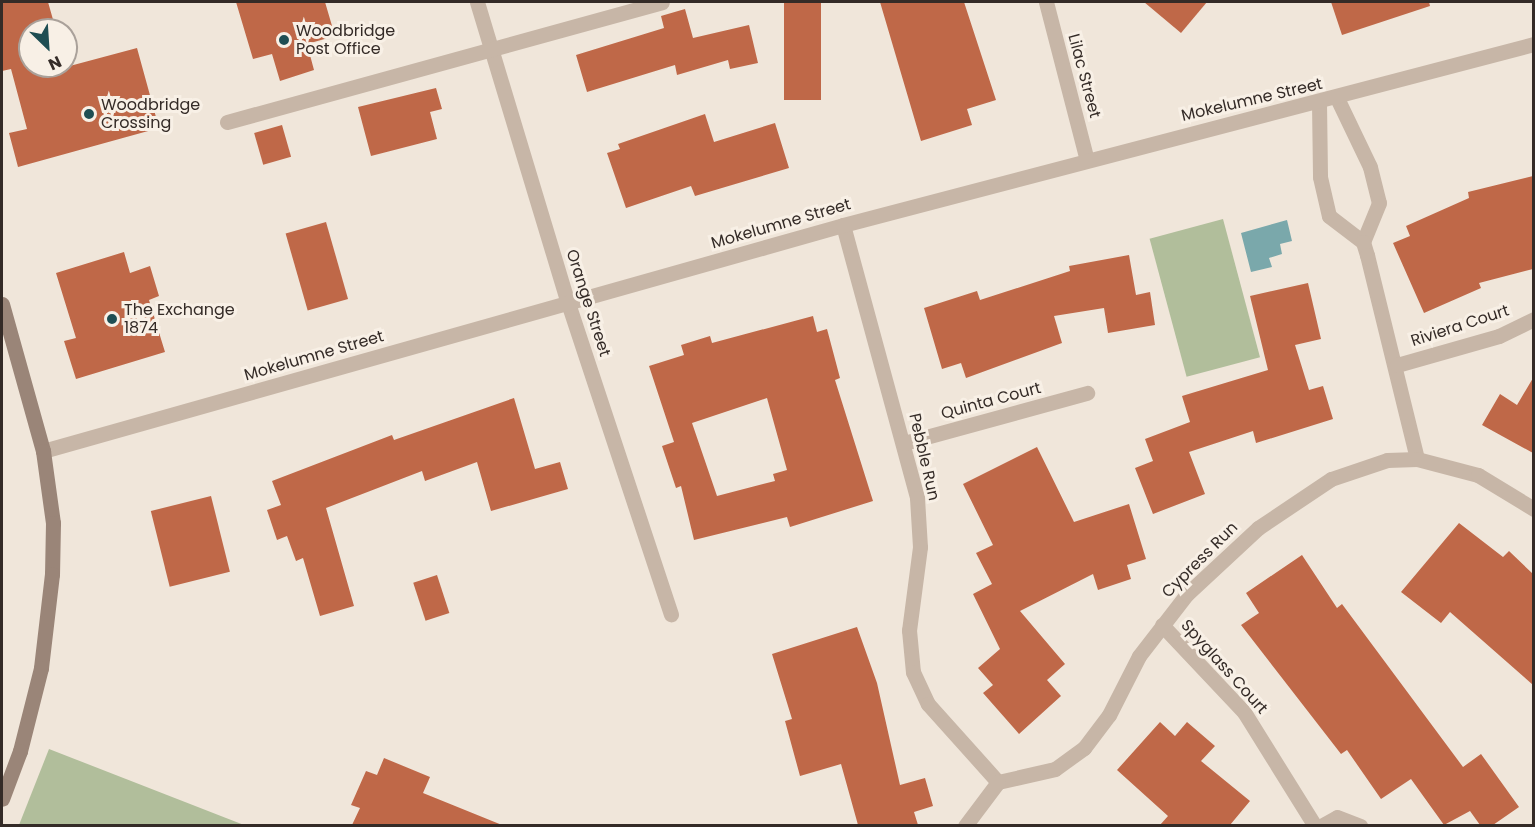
<!DOCTYPE html>
<style>
body{margin:0}
#map{position:relative;width:1535px;height:827px;overflow:hidden;background:#f0e6da;font-family:Poppins,sans-serif}
div>[style]{position:absolute}
[style*='--x']{left:calc(var(--x)*1px);top:calc(var(--y)*1px);width:calc(var(--w)*1px);rotate:calc(var(--a)*1deg)}
.green>*{inset:0;background:#b1be9b;transform-origin:0 0}
.water>*{inset:0;background:#7aa8ab}
.building>*{inset:0;background:#bf6848;transform-origin:0 0}
.minor>*{height:15px;margin:-7.5px;padding:0 7.5px;transform-origin:7.5px;border-radius:7.5px;background:#c7b6a7}
.secondary>*{height:15px;margin:-7.5px;padding:0 7.5px;transform-origin:7.5px;border-radius:7.5px;background:#9a8578}
.dots>*{width:16px;height:16px;translate:-50% -50%;box-sizing:border-box;border:3px solid #f8f0e6;border-radius:50%}
span{translate:-50% -50%;white-space:nowrap;text-align:center;line-height:1.15;-webkit-text-stroke:6px #f8f0e6;paint-order:stroke}
.poi-label{font-size:16px;color:#342b27}
.left{translate:0 -50%;text-align:left}
.street-label{font-size:16px;color:#342b27}
.frame{position:absolute;inset:0;border:3px solid #342b27;pointer-events:none}
.north{position:absolute;left:18px;top:18px;width:60px;height:60px;box-sizing:border-box;background:#f8f0e6;border:2px solid #aaa19a;border-radius:50%;rotate:155deg;font-size:16px;font-weight:700;line-height:24px;text-align:center;color:#342b27}
.north::after{content:'';display:block;margin:auto;width:21px;height:27px;background:#1f4e53;clip-path:polygon(50% 0,100% 100%,50% 72%,0 100%)}
</style>
<div id="map">
<div class="green">
<div style="left:1223px;top:219px;width:143px;height:76px;rotate:75deg"></div>
<div style="clip-path:polygon(49px 749px,244px 825px,19px 825px)"></div>
</div>
<div class="water">
<div style="clip-path:polygon(1287px 220px,1292px 241px,1280px 244px,1282px 254px,1269px 258px,1272px 267px,1251px 272px,1241px 233px)"></div>
</div>
<div class="building">
<div style="clip-path:polygon(2px 2px,48px 2px,56px 30px,30px 30px,30px 66px,66px 67px,137px 48px,159px 128px,18px 167px,9px 133px,27px 129px,11px 69px,2px 71px)"></div>
<div style="clip-path:polygon(236px 2px,325px 2px,335px 36px,307px 44px,314px 70px,280px 81px,272px 54px,253px 59px)"></div>
<div style="left:784px;top:2px;width:37px;height:98px"></div>
<div style="clip-path:polygon(880px 2px,964px 2px,996px 100px,967px 109px,972px 125px,921px 141px)"></div>
<div style="clip-path:polygon(1144px 2px,1207px 2px,1181px 33px)"></div>
<div style="clip-path:polygon(1331px 2px,1429px 2px,1430px 6px,1342px 35px)"></div>
<div style="clip-path:polygon(685px 9px,693px 38px,749px 25px,758px 63px,730px 69px,728px 60px,677px 75px,675px 65px,587px 92px,576px 55px,664px 28px,661px 16px)"></div>
<div style="clip-path:polygon(436px 88px,442px 109px,430px 112px,437px 139px,371px 156px,358px 107px)"></div>
<div style="clip-path:polygon(705px 114px,714px 142px,775px 123px,789px 168px,695px 196px,691px 186px,626px 208px,607px 153px,620px 149px,618px 144px)"></div>
<div style="left:282px;top:125px;width:33px;height:29px;rotate:74deg"></div>
<div style="clip-path:polygon(1533px 176px,1533px 269px,1479px 283px,1481px 288px,1424px 313px,1393px 243px,1410px 236px,1406px 226px,1469px 198px,1468px 192px)"></div>
<div style="left:326px;top:222px;width:80px;height:42px;rotate:74deg"></div>
<div style="clip-path:polygon(124px 252px,130px 273px,150px 266px,159px 296px,149px 300px,165px 352px,76px 379px,64px 341px,76px 338px,56px 273px)"></div>
<div style="clip-path:polygon(1129px 255px,1136px 295px,1150px 292px,1155px 325px,1108px 333px,1104px 308px,1054px 316px,1062px 343px,966px 378px,961px 363px,942px 369px,924px 308px,977px 291px,980px 300px,1070px 271px,1069px 266px)"></div>
<div style="clip-path:polygon(1308px 283px,1321px 339px,1295px 345px,1309px 390px,1323px 386px,1333px 419px,1256px 443px,1253px 431px,1189px 452px,1205px 494px,1153px 514px,1135px 468px,1153px 461px,1145px 439px,1190px 422px,1182px 396px,1268px 370px,1250px 296px)"></div>
<div style="clip-path:polygon(evenodd,813px 316px,817px 332px,827px 329px,840px 378px,835px 380px,873px 501px,790px 527px,787px 517px,694px 540px,681px 486px,676px 488px,662px 446px,674px 442px,649px 366px,684px 355px,681px 345px,710px 336px,712px 343px,813px 316px,767px 398px,787px 470px,773px 474px,775px 481px,717px 496px,692px 423px,767px 398px)"></div>
<div style="clip-path:polygon(1533px 378px,1533px 453px,1482px 425px,1500px 394px,1517px 405px)"></div>
<div style="clip-path:polygon(514px 398px,535px 469px,560px 462px,568px 489px,491px 511px,477px 462px,425px 481px,422px 471px,326px 508px,354px 606px,320px 616px,303px 558px,296px 561px,287px 536px,277px 540px,267px 510px,281px 505px,272px 481px,392px 435px,394px 440px)"></div>
<div style="clip-path:polygon(1037px 447px,1074px 522px,1129px 504px,1146px 559px,1127px 565px,1131px 579px,1098px 590px,1093px 574px,1020px 611px,1065px 664px,1047px 680px,1061px 696px,1019px 734px,983px 693px,993px 685px,978px 668px,1000px 649px,973px 594px,992px 584px,976px 553px,993px 545px,963px 484px)"></div>
<div style="left:211px;top:496px;width:78px;height:62px;rotate:76deg"></div>
<div style="clip-path:polygon(1459px 523px,1503px 557px,1509px 551px,1533px 574px,1533px 685px,1450px 612px,1441px 623px,1401px 592px)"></div>
<div style="clip-path:polygon(1302px 555px,1337px 608px,1342px 604px,1463px 767px,1481px 754px,1519px 807px,1493px 825px,1480px 825px,1470px 811px,1444px 825px,1411px 779px,1381px 799px,1347px 750px,1341px 754px,1241px 625px,1259px 613px,1246px 593px)"></div>
<div style="left:437px;top:575px;width:40px;height:25px;rotate:72deg"></div>
<div style="clip-path:polygon(857px 627px,877px 683px,900px 785px,925px 778px,933px 806px,914px 812px,918px 825px,858px 825px,841px 764px,800px 776px,785px 721px,792px 719px,772px 654px)"></div>
<div style="clip-path:polygon(1160px 722px,1175px 736px,1187px 722px,1215px 746px,1201px 761px,1250px 801px,1230px 825px,1160px 825px,1168px 816px,1117px 770px)"></div>
<div style="clip-path:polygon(384px 758px,430px 777px,423px 793px,502px 825px,352px 825px,360px 808px,351px 805px,366px 771px,377px 775px)"></div>
</div>
<div class="minor">
<div style="--x:477;--y:2;--w:314;--a:73.2"></div>
<div style="--x:568;--y:303;--w:328;--a:71.7"></div>
<div style="--x:1046;--y:2;--w:163;--a:75.5"></div>
<div style="--x:1337;--y:98;--w:76;--a:64.4"></div>
<div style="--x:1370;--y:167;--w:37;--a:76"></div>
<div style="--x:1379;--y:203;--w:42;--a:112.3"></div>
<div style="--x:1319;--y:103;--w:74;--a:89.2"></div>
<div style="--x:1320;--y:177;--w:40;--a:77"></div>
<div style="--x:1329;--y:216;--w:43;--a:37.4"></div>
<div style="--x:1363;--y:242;--w:14;--a:73"></div>
<div style="--x:1367;--y:255;--w:210;--a:76.2"></div>
<div style="--x:227;--y:122;--w:451;--a:-15.4"></div>
<div style="--x:843;--y:225;--w:283;--a:74.8"></div>
<div style="--x:917;--y:498;--w:49;--a:86.5"></div>
<div style="--x:920;--y:547;--w:84;--a:97.5"></div>
<div style="--x:909;--y:630;--w:42;--a:84.6"></div>
<div style="--x:913;--y:672;--w:35;--a:65"></div>
<div style="--x:928;--y:704;--w:105;--a:48.1"></div>
<div style="--x:1397;--y:365;--w:106;--a:-15.9"></div>
<div style="--x:1499;--y:336;--w:39;--a:-26"></div>
<div style="--x:904;--y:443;--w:190;--a:-15.3"></div>
<div style="--x:43;--y:451;--w:831;--a:-15.77"></div>
<div style="--x:843;--y:225;--w:714;--a:-14.68"></div>
<div style="--x:1162;--y:625;--w:120;--a:46.7"></div>
<div style="--x:1244;--y:712;--w:134;--a:58.1"></div>
<div style="--x:998;--y:782;--w:58;--a:-12.8"></div>
<div style="--x:1055;--y:769;--w:36;--a:-36"></div>
<div style="--x:1084;--y:748;--w:41;--a:-52.9"></div>
<div style="--x:1109;--y:715;--w:66;--a:-63"></div>
<div style="--x:1139;--y:656;--w:78;--a:-52.3"></div>
<div style="--x:1187;--y:594;--w:97;--a:-42.9"></div>
<div style="--x:1258;--y:528;--w:88;--a:-33.9"></div>
<div style="--x:1331;--y:479;--w:59;--a:-18.7"></div>
<div style="--x:1387;--y:460;--w:30;--a:-2"></div>
<div style="--x:1417;--y:459;--w:63;--a:14.7"></div>
<div style="--x:1478;--y:475;--w:66;--a:31.3"></div>
<div style="--x:965;--y:826;--w:55;--a:-53.1"></div>
<div style="--x:1321;--y:826;--w:18;--a:-29"></div>
<div style="--x:1337;--y:817;--w:25;--a:21"></div>
</div>
<div class="secondary">
<div style="--x:2;--y:304;--w:153;--a:74.4"></div>
<div style="--x:43;--y:451;--w:73;--a:82.1"></div>
<div style="--x:53;--y:523;--w:51;--a:91.1"></div>
<div style="--x:52;--y:574;--w:95;--a:96.7"></div>
<div style="--x:41;--y:668;--w:86;--a:104.2"></div>
<div style="--x:20;--y:751;--w:51;--a:110.6"></div>
</div>
<div class="dots">
<div style="left:284px;top:40px;background:#1f4e53"></div>
<div style="left:89px;top:114px;background:#1f4e53"></div>
<div style="left:112px;top:319px;background:#1f4e53"></div>
</div>
<div class="poi-label">
<span class="left" style="left:296px;top:40px">Woodbridge<br>Post Office</span>
<span class="left" style="left:101px;top:114px">Woodbridge<br>Crossing</span>
<span class="left" style="left:124px;top:319px">The Exchange<br>1874</span>
</div>
<div class="street-label">
<span style="left:1084px;top:76px;rotate:75deg">Lilac Street</span>
<span style="left:1252px;top:100px;rotate:-13deg">Mokelumne Street</span>
<span style="left:781px;top:224px;rotate:-16deg">Mokelumne Street</span>
<span style="left:588px;top:303px;rotate:72deg">Orange Street</span>
<span style="left:1460px;top:326px;rotate:-18deg">Riviera Court</span>
<span style="left:314px;top:356px;rotate:-16deg">Mokelumne Street</span>
<span style="left:991px;top:401px;rotate:-15deg">Quinta Court</span>
<span style="left:924px;top:457px;rotate:77deg">Pebble Run</span>
<span style="left:1200px;top:560px;rotate:-45deg">Cypress Run</span>
<span style="left:1224px;top:667px;rotate:48deg">Spyglass Court</span>
</div>
<div class="frame"></div>
<div class="north">N</div>
</div>
